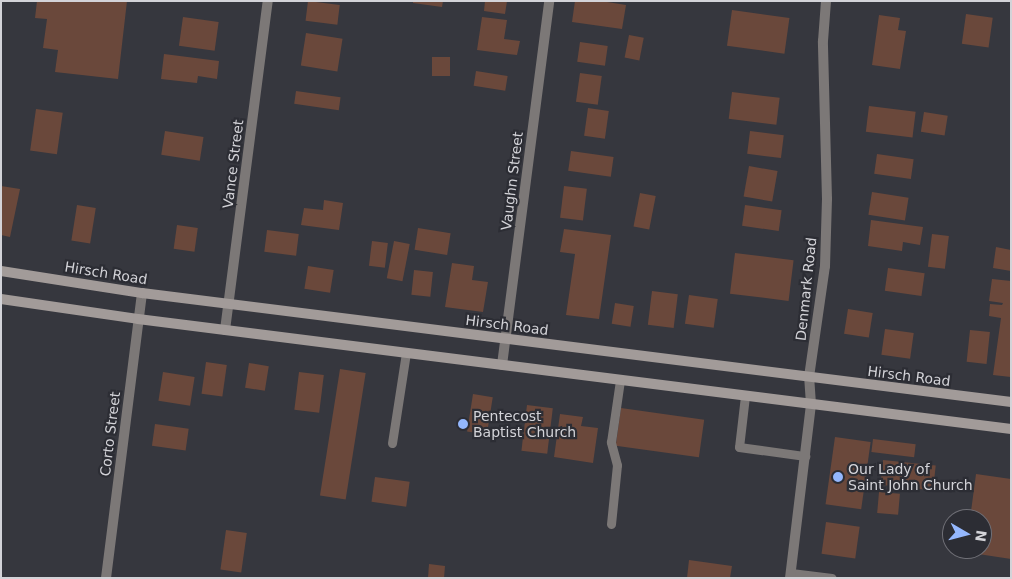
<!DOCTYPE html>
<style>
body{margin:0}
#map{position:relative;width:1012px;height:579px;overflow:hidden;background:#36373e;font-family:"DejaVu Sans",sans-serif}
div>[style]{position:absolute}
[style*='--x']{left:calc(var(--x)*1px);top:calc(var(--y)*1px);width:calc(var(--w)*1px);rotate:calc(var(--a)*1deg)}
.building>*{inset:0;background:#6a483b;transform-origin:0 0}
.service>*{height:9px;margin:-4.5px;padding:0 4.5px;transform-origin:4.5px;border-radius:4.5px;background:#7c7877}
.minor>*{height:10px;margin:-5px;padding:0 5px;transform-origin:5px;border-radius:5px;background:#7c7877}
.secondary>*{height:10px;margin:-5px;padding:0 5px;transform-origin:5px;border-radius:5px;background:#a29b99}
.dots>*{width:14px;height:14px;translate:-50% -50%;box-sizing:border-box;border:2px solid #2c2d34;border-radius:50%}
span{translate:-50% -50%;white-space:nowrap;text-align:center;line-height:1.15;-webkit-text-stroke:4.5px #2c2d34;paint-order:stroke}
.street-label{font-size:14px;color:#d3d3d8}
.poi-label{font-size:14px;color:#d3d3d8}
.left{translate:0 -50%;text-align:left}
.frame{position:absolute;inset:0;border:2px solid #d3d3d8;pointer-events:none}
.north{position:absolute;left:942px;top:509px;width:50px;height:50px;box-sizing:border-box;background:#2c2d34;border:1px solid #6f6f76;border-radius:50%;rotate:98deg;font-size:14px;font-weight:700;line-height:20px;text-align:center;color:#d3d3d8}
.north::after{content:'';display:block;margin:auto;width:18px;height:22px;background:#94b7fd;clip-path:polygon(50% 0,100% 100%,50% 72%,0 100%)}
</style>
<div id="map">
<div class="building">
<div style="clip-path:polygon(37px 1px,127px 1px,118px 79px,55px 72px,58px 50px,43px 48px,47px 19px,35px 18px)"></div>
<div style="left:308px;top:1px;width:32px;height:20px;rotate:7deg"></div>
<div style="clip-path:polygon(413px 1px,443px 1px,442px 7px,413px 3px)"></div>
<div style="clip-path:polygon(485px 1px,507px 1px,505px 14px,484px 11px)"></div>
<div style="clip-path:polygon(575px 1px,601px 1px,626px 5px,622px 29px,572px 22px)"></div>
<div style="left:732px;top:10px;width:58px;height:36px;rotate:8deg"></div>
<div style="left:966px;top:14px;width:27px;height:30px;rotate:8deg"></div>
<div style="clip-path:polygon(879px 15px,900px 18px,898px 30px,906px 31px,900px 69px,872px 65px)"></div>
<div style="left:183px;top:17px;width:36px;height:29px;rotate:8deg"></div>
<div style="clip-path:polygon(482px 17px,507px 20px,504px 39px,520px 41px,517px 55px,477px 50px)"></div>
<div style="left:306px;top:33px;width:37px;height:33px;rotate:9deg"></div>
<div style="left:629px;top:35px;width:15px;height:23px;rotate:11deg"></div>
<div style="left:580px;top:42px;width:28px;height:20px;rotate:8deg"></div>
<div style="clip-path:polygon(164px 54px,219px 61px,217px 79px,198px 76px,197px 83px,161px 79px)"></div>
<div style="left:432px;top:57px;width:18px;height:19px"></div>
<div style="left:476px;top:71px;width:32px;height:15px;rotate:9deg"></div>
<div style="left:580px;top:73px;width:22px;height:29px;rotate:8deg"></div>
<div style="left:296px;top:91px;width:45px;height:13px;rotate:8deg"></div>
<div style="left:732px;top:92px;width:48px;height:27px;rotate:7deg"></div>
<div style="left:869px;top:106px;width:47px;height:26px;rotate:7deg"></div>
<div style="left:588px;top:108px;width:21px;height:28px;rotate:8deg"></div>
<div style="left:36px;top:109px;width:27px;height:42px;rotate:8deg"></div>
<div style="left:924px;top:112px;width:24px;height:20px;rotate:9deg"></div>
<div style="left:165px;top:131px;width:39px;height:24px;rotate:9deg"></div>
<div style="left:750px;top:131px;width:34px;height:23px;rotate:7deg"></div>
<div style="left:571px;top:151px;width:43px;height:20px;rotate:8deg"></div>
<div style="left:877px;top:154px;width:37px;height:20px;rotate:8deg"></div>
<div style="left:749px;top:166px;width:29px;height:31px;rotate:10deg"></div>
<div style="clip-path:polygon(1px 186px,20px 189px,10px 237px,1px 235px)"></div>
<div style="left:564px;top:186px;width:23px;height:32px;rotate:7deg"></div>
<div style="left:872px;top:192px;width:37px;height:23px;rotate:9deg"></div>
<div style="left:640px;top:193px;width:16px;height:34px;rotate:11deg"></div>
<div style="clip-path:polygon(324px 200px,343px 203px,339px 230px,301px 225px,304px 208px,323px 210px)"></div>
<div style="left:77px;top:205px;width:19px;height:36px;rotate:9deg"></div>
<div style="left:745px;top:205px;width:37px;height:21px;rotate:8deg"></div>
<div style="clip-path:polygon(871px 220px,923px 227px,920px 245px,903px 242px,902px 251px,868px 246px)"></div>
<div style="left:177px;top:225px;width:21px;height:24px;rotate:8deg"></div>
<div style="left:418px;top:228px;width:33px;height:22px;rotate:9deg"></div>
<div style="clip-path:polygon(564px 229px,611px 235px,599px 319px,566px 315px,575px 254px,560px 252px)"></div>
<div style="left:267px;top:230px;width:32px;height:22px;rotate:7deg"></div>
<div style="left:932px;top:234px;width:17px;height:33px;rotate:7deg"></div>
<div style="left:372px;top:241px;width:16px;height:25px;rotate:7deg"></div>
<div style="left:394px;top:241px;width:16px;height:38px;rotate:11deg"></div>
<div style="clip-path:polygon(996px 247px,1011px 250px,1011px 271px,993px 268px)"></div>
<div style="left:735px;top:253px;width:59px;height:41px;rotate:7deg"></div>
<div style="clip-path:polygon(452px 263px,474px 266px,472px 280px,488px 282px,483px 312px,445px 307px)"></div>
<div style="left:308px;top:266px;width:26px;height:23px;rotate:9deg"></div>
<div style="left:888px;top:268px;width:37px;height:23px;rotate:8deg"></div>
<div style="left:414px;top:270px;width:19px;height:25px;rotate:6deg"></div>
<div style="clip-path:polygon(992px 279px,1011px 281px,1011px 377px,993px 375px,1001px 318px,989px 316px,990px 304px,1002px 305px,1003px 303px,989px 301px)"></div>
<div style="left:652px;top:291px;width:26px;height:34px;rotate:7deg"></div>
<div style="left:689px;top:295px;width:29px;height:29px;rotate:8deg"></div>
<div style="left:615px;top:303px;width:19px;height:21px;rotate:9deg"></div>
<div style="left:848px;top:309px;width:25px;height:25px;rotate:9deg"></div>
<div style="left:885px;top:329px;width:29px;height:26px;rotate:8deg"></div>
<div style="left:970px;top:330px;width:20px;height:32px;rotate:6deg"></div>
<div style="left:206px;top:362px;width:21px;height:32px;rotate:8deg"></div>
<div style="left:249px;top:363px;width:20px;height:25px;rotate:9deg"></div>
<div style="left:340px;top:369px;width:26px;height:128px;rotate:9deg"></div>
<div style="left:163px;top:372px;width:32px;height:29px;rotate:9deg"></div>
<div style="left:299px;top:372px;width:25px;height:38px;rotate:7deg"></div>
<div style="left:473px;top:394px;width:20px;height:38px;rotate:9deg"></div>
<div style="left:527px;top:405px;width:26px;height:46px;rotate:7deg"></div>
<div style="left:621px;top:408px;width:84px;height:38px;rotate:8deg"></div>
<div style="clip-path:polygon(560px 414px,583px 417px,581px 426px,598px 428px,593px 463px,554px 457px)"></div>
<div style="left:155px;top:424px;width:34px;height:22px;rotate:8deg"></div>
<div style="left:835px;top:437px;width:36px;height:68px;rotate:8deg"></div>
<div style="left:873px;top:439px;width:43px;height:13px;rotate:7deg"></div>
<div style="left:883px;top:460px;width:53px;height:25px;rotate:6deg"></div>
<div style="clip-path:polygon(976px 474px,1011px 479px,1011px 559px,965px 552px,966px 549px,982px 549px,982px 519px,970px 519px)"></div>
<div style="left:375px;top:477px;width:35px;height:25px;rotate:8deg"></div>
<div style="left:879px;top:492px;width:21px;height:21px;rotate:5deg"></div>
<div style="left:826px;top:522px;width:34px;height:32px;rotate:8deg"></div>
<div style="left:226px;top:530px;width:21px;height:40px;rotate:8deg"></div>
<div style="clip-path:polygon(689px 560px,732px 566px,730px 578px,687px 578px)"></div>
<div style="clip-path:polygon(429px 564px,445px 566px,444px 578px,428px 578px)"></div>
</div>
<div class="service">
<div style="--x:745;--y:396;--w:51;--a:96.7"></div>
<div style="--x:739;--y:447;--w:67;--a:7.8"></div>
<div style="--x:392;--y:443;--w:91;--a:-81.2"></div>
<div style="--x:611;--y:524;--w:59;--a:-84.2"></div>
<div style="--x:617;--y:465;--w:24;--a:-105"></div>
<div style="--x:611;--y:442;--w:63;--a:-81.7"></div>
<div style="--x:791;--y:573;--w:41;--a:7"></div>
</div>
<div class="minor">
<div style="--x:225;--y:330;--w:332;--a:-82.6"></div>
<div style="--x:502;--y:365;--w:367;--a:-82.6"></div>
<div style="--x:106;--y:578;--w:287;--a:-82.8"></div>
<div style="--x:790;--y:578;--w:175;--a:-83.1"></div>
<div style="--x:811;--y:404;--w:27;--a:-94"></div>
<div style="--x:809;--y:377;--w:112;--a:-81.8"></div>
<div style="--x:825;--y:266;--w:67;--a:-88.3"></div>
<div style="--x:827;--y:199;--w:158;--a:-91.5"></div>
<div style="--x:823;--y:41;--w:40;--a:-85.7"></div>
</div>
<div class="secondary">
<div style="--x:1;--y:271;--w:143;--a:8.9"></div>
<div style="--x:142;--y:293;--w:876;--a:7.15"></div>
<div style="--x:1;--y:299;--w:138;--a:8.3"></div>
<div style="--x:138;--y:319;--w:880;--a:7.18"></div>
</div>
<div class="dots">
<div style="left:463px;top:424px;background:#94b7fd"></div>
<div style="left:838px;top:477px;background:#94b7fd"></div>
</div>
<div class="street-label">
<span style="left:233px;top:164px;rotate:-83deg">Vance Street</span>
<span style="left:512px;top:181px;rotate:-83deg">Vaughn Street</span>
<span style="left:106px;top:273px;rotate:9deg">Hirsch Road</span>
<span style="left:806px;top:289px;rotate:-84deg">Denmark Road</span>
<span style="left:507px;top:325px;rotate:7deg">Hirsch Road</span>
<span style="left:909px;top:376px;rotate:7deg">Hirsch Road</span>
<span style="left:110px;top:434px;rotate:-83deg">Corto Street</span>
</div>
<div class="poi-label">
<span class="left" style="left:473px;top:424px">Pentecost<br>Baptist Church</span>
<span class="left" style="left:848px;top:477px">Our Lady of<br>Saint John Church</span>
</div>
<div class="frame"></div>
<div class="north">N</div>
</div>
